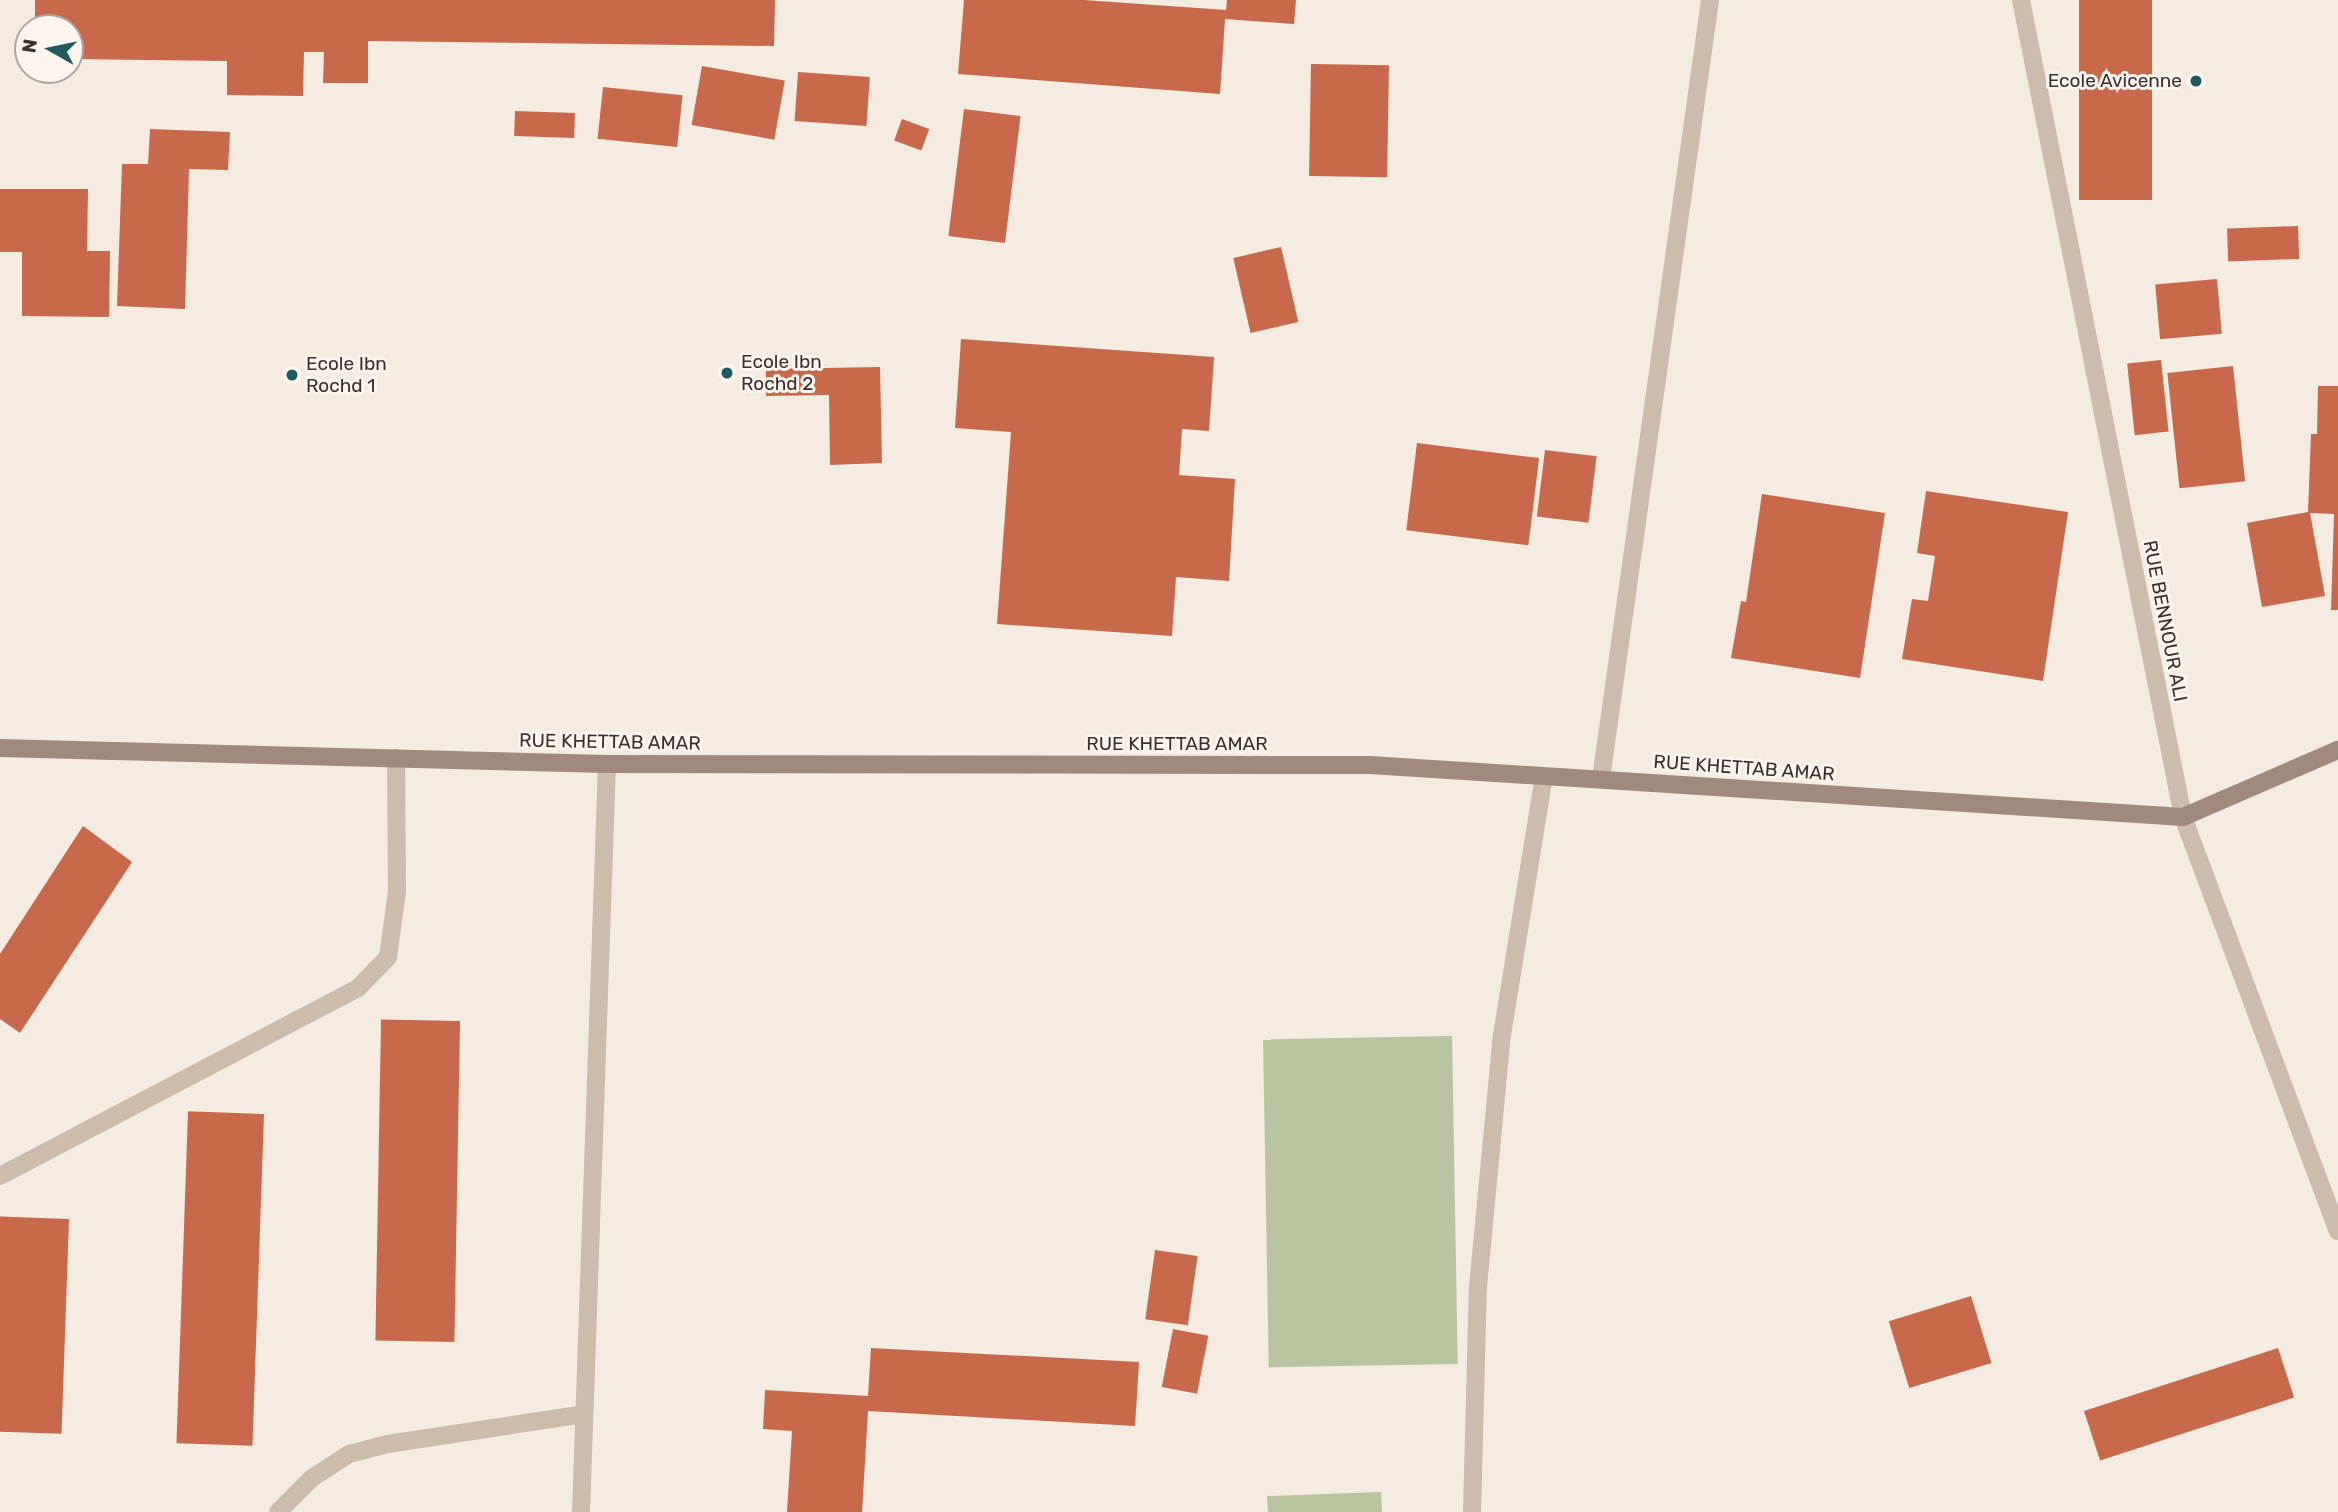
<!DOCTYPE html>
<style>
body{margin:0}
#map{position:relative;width:2338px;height:1512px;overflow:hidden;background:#f4ebe1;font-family:Rubik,sans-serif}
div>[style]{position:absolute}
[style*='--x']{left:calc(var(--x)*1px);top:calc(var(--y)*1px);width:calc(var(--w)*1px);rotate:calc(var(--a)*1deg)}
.green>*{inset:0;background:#b8c4a0;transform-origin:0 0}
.building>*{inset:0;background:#c8694b;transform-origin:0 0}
.minor>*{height:18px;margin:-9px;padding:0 9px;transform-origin:9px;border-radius:9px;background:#cdbbac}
.secondary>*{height:18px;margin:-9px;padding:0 9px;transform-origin:9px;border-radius:9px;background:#a18a7d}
.dots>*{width:19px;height:19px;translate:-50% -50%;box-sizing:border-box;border:4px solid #fbf5ee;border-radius:50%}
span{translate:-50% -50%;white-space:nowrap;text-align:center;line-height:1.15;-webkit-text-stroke:6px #fbf5ee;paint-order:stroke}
.poi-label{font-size:19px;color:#3b302b}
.right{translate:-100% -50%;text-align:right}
.left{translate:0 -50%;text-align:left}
.street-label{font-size:19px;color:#3b302b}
.north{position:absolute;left:14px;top:14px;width:70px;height:70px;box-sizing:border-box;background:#fbf5ee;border:2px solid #aea6a0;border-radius:50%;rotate:279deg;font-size:19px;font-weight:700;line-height:28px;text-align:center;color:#3b302b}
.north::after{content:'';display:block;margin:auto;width:24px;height:32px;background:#1f5a5e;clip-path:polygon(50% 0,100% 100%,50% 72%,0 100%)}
</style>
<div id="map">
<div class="green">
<div style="left:1452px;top:1036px;width:328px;height:189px;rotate:89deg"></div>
<div style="clip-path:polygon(1381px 1492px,1382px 1512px,1268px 1512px,1267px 1496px)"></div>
</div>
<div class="building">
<div style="clip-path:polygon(35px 0,775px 0,774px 46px,368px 41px,368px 83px,323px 83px,324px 52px,304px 52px,303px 96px,227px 95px,227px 61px,70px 59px,70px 28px,35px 28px)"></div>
<div style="clip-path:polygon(964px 0,1084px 0,1226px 10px,1227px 0,1296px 0,1294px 24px,1225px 19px,1220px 94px,958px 74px)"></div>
<div style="left:2079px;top:0;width:73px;height:200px"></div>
<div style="left:1311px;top:64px;width:78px;height:112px;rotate:1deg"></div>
<div style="left:702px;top:66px;width:84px;height:60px;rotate:10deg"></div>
<div style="left:798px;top:72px;width:72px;height:49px;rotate:4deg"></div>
<div style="left:603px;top:87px;width:80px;height:52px;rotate:6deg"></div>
<div style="left:964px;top:109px;width:57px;height:128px;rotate:7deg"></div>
<div style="left:515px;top:111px;width:60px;height:25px;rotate:2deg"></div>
<div style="left:902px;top:119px;width:29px;height:23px;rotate:20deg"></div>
<div style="clip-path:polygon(150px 129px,230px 132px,228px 170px,189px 169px,185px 309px,117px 306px,122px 164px,148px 164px)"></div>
<div style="clip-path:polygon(0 189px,88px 189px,87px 251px,110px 251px,109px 317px,22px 316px,22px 252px,0 252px)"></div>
<div style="left:2298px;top:226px;width:33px;height:71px;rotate:88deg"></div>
<div style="left:1281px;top:247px;width:77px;height:49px;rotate:77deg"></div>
<div style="left:2217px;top:279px;width:55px;height:62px;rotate:85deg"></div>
<div style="clip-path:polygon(961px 339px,1214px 357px,1209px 431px,1182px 429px,1179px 475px,1235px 479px,1229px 581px,1176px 577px,1172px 636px,997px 624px,1011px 432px,955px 428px)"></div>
<div style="left:2161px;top:360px;width:72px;height:34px;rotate:84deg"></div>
<div style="left:2233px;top:366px;width:116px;height:66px;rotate:84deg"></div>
<div style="clip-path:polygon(880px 367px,882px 463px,830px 465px,829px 395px,766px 396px,766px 369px)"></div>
<div style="clip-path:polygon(2318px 386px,2338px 386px,2338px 610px,2331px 610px,2334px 514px,2310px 513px,2325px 596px,2262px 607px,2247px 523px,2308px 512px,2311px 434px,2317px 434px)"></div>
<div style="left:1417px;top:443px;width:123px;height:88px;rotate:7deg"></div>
<div style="left:1545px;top:450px;width:52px;height:67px;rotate:7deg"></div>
<div style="clip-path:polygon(1926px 491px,2068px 512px,2043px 681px,1902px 659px,1912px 599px,1928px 601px,1935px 556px,1917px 553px)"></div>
<div style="clip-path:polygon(1762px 494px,1885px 513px,1860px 678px,1731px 658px,1741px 601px,1746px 602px)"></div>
<div style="clip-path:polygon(83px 826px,132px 862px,20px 1033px,0 1019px,0 954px)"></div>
<div style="left:460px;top:1021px;width:321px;height:79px;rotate:91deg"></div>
<div style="left:264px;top:1114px;width:332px;height:76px;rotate:92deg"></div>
<div style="left:69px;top:1219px;width:215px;height:69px;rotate:92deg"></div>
<div style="left:1155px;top:1250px;width:43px;height:70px;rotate:8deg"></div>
<div style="left:1971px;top:1296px;width:70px;height:86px;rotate:73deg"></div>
<div style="left:1173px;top:1329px;width:36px;height:59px;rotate:11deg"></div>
<div style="clip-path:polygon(871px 1348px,1139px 1362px,1135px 1426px,868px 1411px,862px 1512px,787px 1512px,792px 1431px,763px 1429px,765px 1390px,868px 1396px)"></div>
<div style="left:2278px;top:1348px;width:52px;height:204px;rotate:72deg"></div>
</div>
<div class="minor">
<div style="--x:2021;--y:0;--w:833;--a:78.78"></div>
<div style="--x:2183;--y:817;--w:442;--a:69.5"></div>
<div style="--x:1601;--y:779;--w:787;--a:-82.03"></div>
<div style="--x:0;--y:1176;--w:404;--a:-27.7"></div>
<div style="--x:358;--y:988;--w:43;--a:-45.9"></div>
<div style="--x:388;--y:957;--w:67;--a:-82.2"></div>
<div style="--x:397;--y:891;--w:133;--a:-90.4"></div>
<div style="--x:278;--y:1512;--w:48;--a:-45"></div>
<div style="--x:312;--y:1478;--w:44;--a:-33"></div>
<div style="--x:349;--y:1454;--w:40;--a:-14.4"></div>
<div style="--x:388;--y:1444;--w:198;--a:-8.7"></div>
<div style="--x:581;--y:1512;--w:748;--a:-88.01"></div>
<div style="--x:1472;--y:1512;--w:225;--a:-88.5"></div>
<div style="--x:1478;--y:1287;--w:253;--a:-84.6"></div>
<div style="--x:1502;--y:1035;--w:262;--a:-80.8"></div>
</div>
<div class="secondary">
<div style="--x:0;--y:748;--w:607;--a:1.51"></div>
<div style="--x:607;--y:764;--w:763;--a:0.08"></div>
<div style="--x:1370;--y:765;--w:815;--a:3.66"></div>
<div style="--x:2183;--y:817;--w:169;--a:-23.4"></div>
</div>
<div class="dots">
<div style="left:2196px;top:81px;background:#1f5a5e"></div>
<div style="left:727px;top:373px;background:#1f5a5e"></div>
<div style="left:292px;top:375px;background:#1f5a5e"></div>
</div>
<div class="poi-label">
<span class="right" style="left:2182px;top:81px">Ecole Avicenne</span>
<span class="left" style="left:741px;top:373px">Ecole Ibn<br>Rochd 2</span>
<span class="left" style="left:306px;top:375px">Ecole Ibn<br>Rochd 1</span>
</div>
<div class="street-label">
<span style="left:2165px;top:621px;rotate:79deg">RUE BENNOUR ALI</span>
<span style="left:610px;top:742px;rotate:1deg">RUE KHETTAB AMAR</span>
<span style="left:1177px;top:744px">RUE KHETTAB AMAR</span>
<span style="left:1744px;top:768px;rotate:4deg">RUE KHETTAB AMAR</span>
</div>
<div class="north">N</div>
</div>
